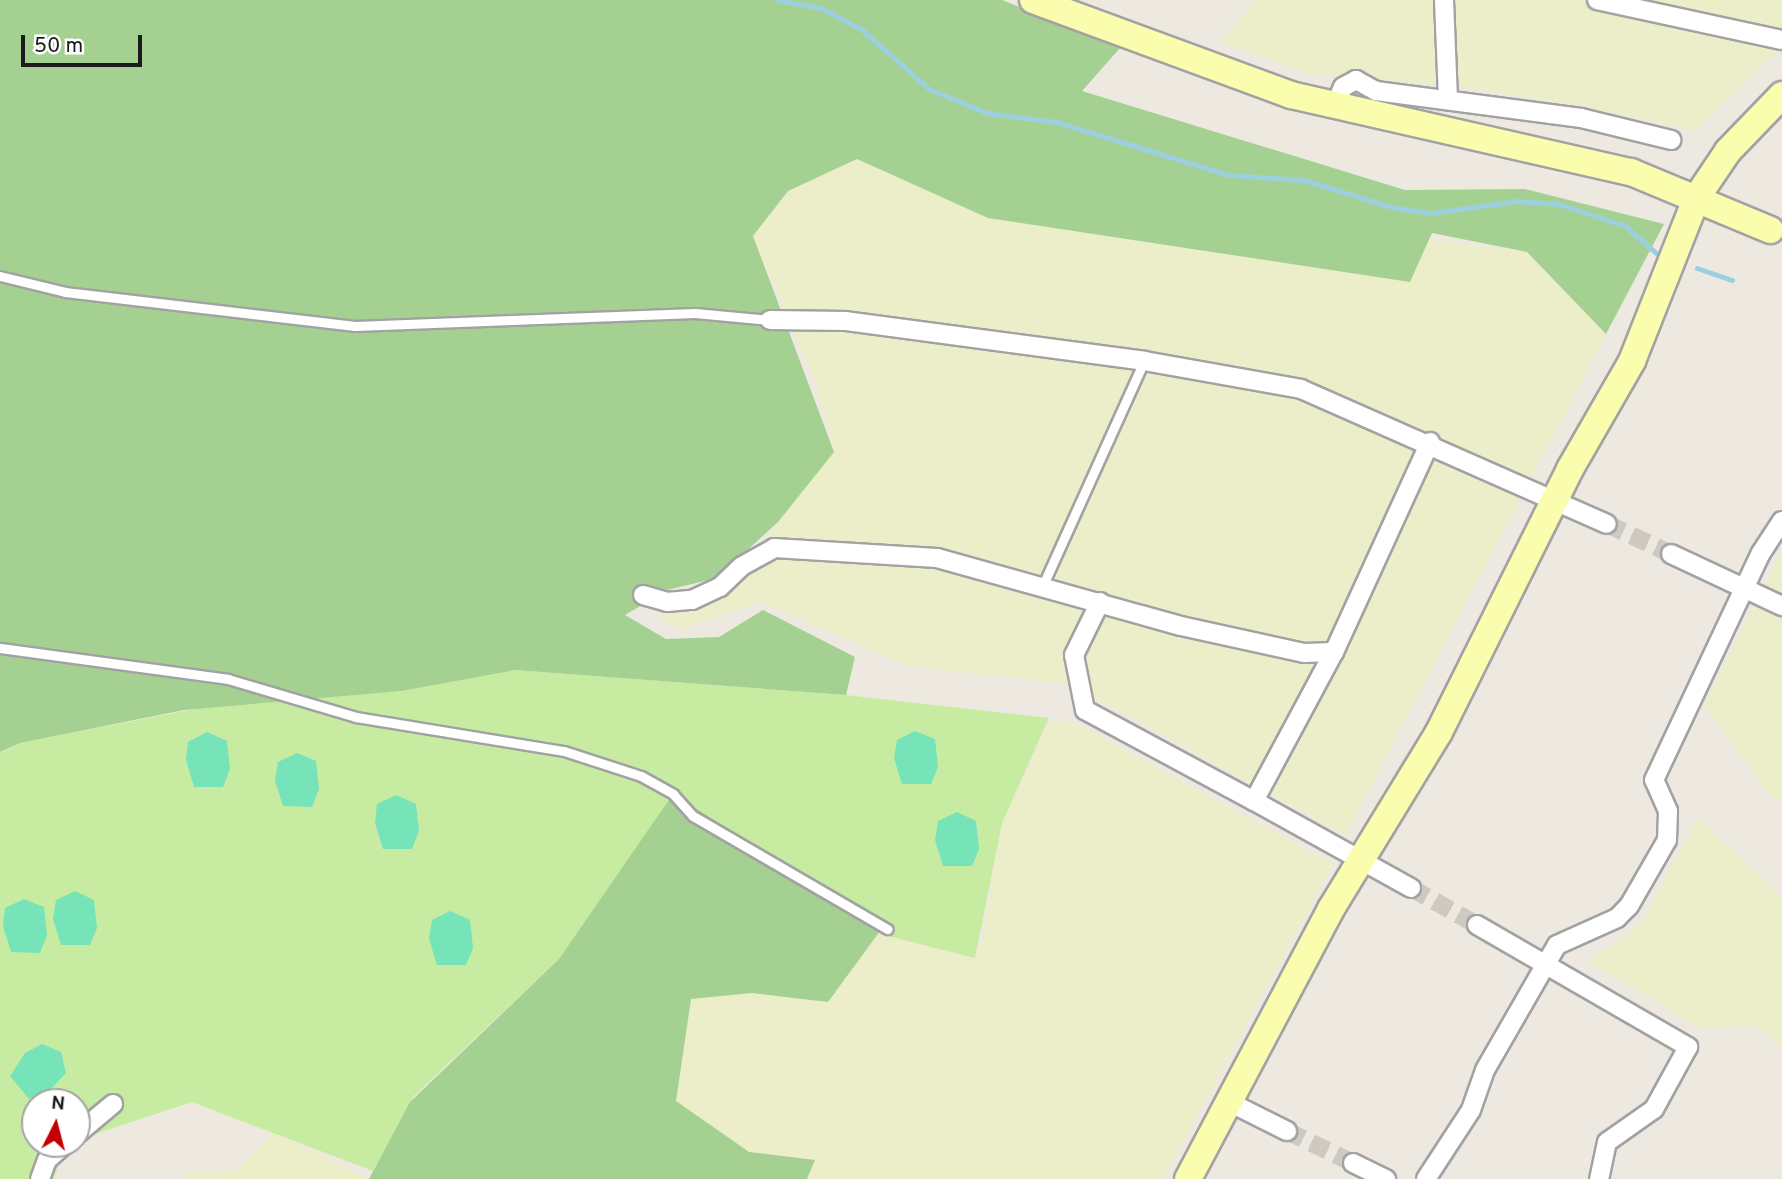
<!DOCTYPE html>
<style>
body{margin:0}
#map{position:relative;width:1782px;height:1179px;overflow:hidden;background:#eee9e0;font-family:Overpass,sans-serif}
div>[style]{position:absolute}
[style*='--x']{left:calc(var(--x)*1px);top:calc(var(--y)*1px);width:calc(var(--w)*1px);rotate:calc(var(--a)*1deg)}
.farmland>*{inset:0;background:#eceec9}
.grass>*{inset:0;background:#c7eca1}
.forest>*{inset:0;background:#a4d091}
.pitch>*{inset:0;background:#77e3b8}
.stream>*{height:5px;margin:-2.5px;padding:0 2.5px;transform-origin:2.5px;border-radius:2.5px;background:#9dd0df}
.street-tunnel>*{height:18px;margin-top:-9px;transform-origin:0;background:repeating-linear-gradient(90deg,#cecac2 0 18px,transparent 0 27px)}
.roads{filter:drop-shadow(2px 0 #a2a2a2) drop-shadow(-2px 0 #a2a2a2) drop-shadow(0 2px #a2a2a2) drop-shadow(0 -2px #a2a2a2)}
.lane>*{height:9px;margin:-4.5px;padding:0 4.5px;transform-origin:4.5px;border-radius:4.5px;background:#fff}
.street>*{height:18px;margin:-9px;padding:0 9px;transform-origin:9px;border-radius:9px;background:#fff}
.secondary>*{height:26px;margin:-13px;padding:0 13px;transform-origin:13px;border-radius:13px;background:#fafdae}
span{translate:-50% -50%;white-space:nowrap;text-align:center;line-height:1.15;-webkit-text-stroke:7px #fff;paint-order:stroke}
.north{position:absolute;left:21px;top:1088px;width:70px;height:70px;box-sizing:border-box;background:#fff;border:2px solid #a4a4a4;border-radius:50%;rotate:6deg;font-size:19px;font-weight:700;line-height:28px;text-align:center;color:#1b1b1b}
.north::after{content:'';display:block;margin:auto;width:24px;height:32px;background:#c60002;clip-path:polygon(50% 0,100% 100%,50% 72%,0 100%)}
.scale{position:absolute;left:21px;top:35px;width:121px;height:32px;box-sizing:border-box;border:4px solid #1b1b1b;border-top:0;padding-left:9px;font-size:21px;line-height:24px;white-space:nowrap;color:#1b1b1b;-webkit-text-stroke:5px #fff;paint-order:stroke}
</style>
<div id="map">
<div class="farmland">
<div style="clip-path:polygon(1256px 0,1782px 0,1782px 51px,1768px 60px,1695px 131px,1582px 106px,1459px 87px,1312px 74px,1219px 42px)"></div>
<div style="clip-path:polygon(857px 159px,989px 218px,1410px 282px,1429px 240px,1528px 252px,1606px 334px,1345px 835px,1070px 684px,907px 666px,762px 602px,681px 629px,657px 615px,736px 590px,778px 522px,834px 452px,816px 383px,753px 236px,777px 196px)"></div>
<div style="clip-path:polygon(1782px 549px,1782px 801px,1770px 796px,1705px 705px)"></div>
<div style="clip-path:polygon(1071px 721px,1333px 864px,1163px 1179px,809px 1179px,814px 1160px,749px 1152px,676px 1101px,691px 998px,752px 993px,828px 1002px,876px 928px,981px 950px,1002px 823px,1049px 723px)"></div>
<div style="clip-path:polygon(1698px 818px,1782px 896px,1782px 1048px,1757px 1026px,1699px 1027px,1587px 960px,1630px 934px,1644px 919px)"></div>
<div style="clip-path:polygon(274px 1133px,369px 1179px,182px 1179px,187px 1172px,234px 1171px)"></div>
</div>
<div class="grass">
<div style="clip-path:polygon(515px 670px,846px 695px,1049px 718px,1002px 823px,975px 958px,888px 936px,673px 795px,559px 959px,414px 1096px,373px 1171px,192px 1102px,77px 1140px,77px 1102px,35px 1102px,35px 1144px,65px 1144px,54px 1179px,0 1179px,0 753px,20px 743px,277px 693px)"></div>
</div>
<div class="forest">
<div style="clip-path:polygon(0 0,1002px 0,1120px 48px,1082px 91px,1405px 190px,1525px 189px,1664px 224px,1606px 334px,1527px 252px,1432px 233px,1410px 282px,988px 218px,857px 159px,788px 191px,753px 236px,834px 452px,778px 522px,717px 578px,667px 590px,625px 615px,666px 639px,719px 637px,763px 610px,855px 657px,846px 695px,515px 670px,401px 691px,184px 710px,20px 743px,0 752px)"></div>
<div style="clip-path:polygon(673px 794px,883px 927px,828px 1002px,752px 993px,691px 999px,676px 1101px,749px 1152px,815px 1160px,807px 1179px,369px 1179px,410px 1102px,559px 959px)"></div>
</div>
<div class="pitch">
<div style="clip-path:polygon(915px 731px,935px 739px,938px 767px,931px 784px,902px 784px,894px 758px,897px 740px)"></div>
<div style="clip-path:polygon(207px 732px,227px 741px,230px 769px,223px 787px,194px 787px,186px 760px,188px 742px)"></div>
<div style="clip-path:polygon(297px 753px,316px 761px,319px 789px,312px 807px,283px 806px,275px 781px,278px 762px)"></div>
<div style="clip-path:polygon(396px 795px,416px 804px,419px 831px,412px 849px,383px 849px,375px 823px,377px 804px)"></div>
<div style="clip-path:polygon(957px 812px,976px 821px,979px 849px,972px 866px,943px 866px,935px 840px,938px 821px)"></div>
<div style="clip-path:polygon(75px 891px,94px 900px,97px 928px,90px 945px,61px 945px,53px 919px,56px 900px)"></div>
<div style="clip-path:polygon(24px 899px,44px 907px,47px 935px,40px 953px,11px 952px,3px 926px,5px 908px)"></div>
<div style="clip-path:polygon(450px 911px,470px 920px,473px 948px,466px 965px,437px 965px,429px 939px,432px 920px)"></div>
<div style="clip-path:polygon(42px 1044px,61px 1052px,66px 1073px,47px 1093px,29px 1099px,10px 1076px,25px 1053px)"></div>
</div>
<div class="stream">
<div style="--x:777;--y:0;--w:45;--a:10.3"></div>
<div style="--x:821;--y:8;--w:45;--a:27.7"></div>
<div style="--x:861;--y:29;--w:91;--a:41.4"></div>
<div style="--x:929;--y:89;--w:63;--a:22.5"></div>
<div style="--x:987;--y:113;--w:71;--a:7.3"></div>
<div style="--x:1057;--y:122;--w:179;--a:17.2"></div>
<div style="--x:1228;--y:175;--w:76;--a:3.8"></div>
<div style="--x:1304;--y:180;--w:91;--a:17.2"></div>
<div style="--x:1391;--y:207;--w:40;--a:8.5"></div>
<div style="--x:1431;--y:213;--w:86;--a:-8"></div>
<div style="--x:1516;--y:201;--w:43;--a:4"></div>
<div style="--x:1559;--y:204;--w:70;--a:18.4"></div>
<div style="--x:1625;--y:226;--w:41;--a:41.1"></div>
<div style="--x:1697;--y:268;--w:37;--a:19"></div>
</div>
<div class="street-tunnel">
<div style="--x:1607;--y:524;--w:71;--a:25.1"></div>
<div style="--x:1411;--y:888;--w:76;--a:29.3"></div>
<div style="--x:1287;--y:1131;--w:73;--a:25.9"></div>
</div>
<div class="roads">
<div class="lane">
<div style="--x:0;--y:276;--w:67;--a:13.8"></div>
<div style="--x:65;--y:292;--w:292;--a:6.7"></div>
<div style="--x:355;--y:326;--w:340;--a:-2.2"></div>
<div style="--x:695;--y:313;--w:75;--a:5.3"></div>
<div style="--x:1042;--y:587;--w:248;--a:-65.7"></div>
<div style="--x:0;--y:648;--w:230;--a:7.7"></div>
<div style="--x:228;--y:679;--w:134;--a:16.5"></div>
<div style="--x:356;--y:717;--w:211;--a:9.3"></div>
<div style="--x:564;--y:751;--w:81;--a:18"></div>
<div style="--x:641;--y:776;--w:37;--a:29"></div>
<div style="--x:673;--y:794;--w:30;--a:48"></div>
<div style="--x:693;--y:816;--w:225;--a:30.2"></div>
</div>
<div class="street">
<div style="--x:1444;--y:0;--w:100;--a:87.7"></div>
<div style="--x:1597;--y:0;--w:189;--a:12.2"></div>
<div style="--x:1336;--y:104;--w:18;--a:-68"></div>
<div style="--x:1343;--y:87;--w:15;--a:-28"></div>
<div style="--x:1356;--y:80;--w:23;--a:29"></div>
<div style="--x:1376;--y:91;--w:207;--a:7.5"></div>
<div style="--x:1581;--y:118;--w:93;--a:13.7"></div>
<div style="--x:770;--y:320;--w:76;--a:0.8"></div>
<div style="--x:846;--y:321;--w:301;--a:7.6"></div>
<div style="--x:1144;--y:361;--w:159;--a:10.1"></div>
<div style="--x:1301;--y:389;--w:334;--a:23.8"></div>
<div style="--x:1671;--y:554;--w:123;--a:25.1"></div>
<div style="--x:643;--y:595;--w:25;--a:16"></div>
<div style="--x:667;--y:602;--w:25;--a:-5"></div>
<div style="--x:692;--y:600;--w:31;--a:-25"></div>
<div style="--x:720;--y:587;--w:30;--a:-44"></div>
<div style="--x:742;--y:566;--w:37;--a:-29"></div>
<div style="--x:774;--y:548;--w:163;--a:3.5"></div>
<div style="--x:937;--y:558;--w:253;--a:15.6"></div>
<div style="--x:1181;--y:626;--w:126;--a:12.4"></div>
<div style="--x:1304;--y:653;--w:30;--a:-2"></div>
<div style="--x:1100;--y:602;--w:59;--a:116.1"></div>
<div style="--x:1074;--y:655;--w:56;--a:78.7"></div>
<div style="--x:1085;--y:710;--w:192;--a:28.3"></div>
<div style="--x:1411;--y:888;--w:179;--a:-151"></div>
<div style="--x:1254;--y:801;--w:169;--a:-61.8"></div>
<div style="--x:1334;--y:652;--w:231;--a:-65.4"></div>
<div style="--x:1477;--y:925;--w:244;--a:30"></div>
<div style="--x:1688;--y:1047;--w:71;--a:118.7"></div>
<div style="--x:1654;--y:1109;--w:57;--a:144.9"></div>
<div style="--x:1607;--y:1142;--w:38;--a:102"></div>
<div style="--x:1229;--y:1102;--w:65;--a:26.6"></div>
<div style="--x:77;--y:1134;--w:47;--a:-39.8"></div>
<div style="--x:1353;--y:1163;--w:37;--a:26"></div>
<div style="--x:40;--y:1179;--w:20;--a:-70"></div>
<div style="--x:47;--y:1160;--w:24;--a:-42"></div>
<div style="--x:1426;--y:1179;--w:82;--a:-56.9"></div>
<div style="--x:1471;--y:1110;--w:42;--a:-70.7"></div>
<div style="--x:1485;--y:1070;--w:144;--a:-60.1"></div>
<div style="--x:1557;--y:945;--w:66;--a:-24.2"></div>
<div style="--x:1617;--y:918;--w:17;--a:-45"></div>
<div style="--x:1629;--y:906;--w:76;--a:-60.1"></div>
<div style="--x:1667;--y:840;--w:29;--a:-88"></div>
<div style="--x:1668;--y:811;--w:34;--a:-114"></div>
<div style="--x:1654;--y:780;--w:251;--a:-64.8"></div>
<div style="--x:1761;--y:553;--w:38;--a:-57"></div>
</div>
<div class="secondary">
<div style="--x:1033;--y:0;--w:275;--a:20.2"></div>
<div style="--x:1291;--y:95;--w:349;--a:12.8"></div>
<div style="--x:1631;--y:172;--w:151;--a:22.6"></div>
<div style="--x:1188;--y:1179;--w:306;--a:-62.1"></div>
<div style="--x:1331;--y:909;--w:207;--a:-58.6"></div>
<div style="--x:1439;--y:732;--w:294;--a:-63.5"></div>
<div style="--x:1570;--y:469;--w:125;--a:-60.1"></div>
<div style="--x:1632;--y:361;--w:176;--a:-68.4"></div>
<div style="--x:1697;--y:197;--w:55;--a:-56"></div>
<div style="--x:1728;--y:151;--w:78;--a:-46"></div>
</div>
</div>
<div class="north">N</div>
<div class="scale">50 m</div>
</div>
